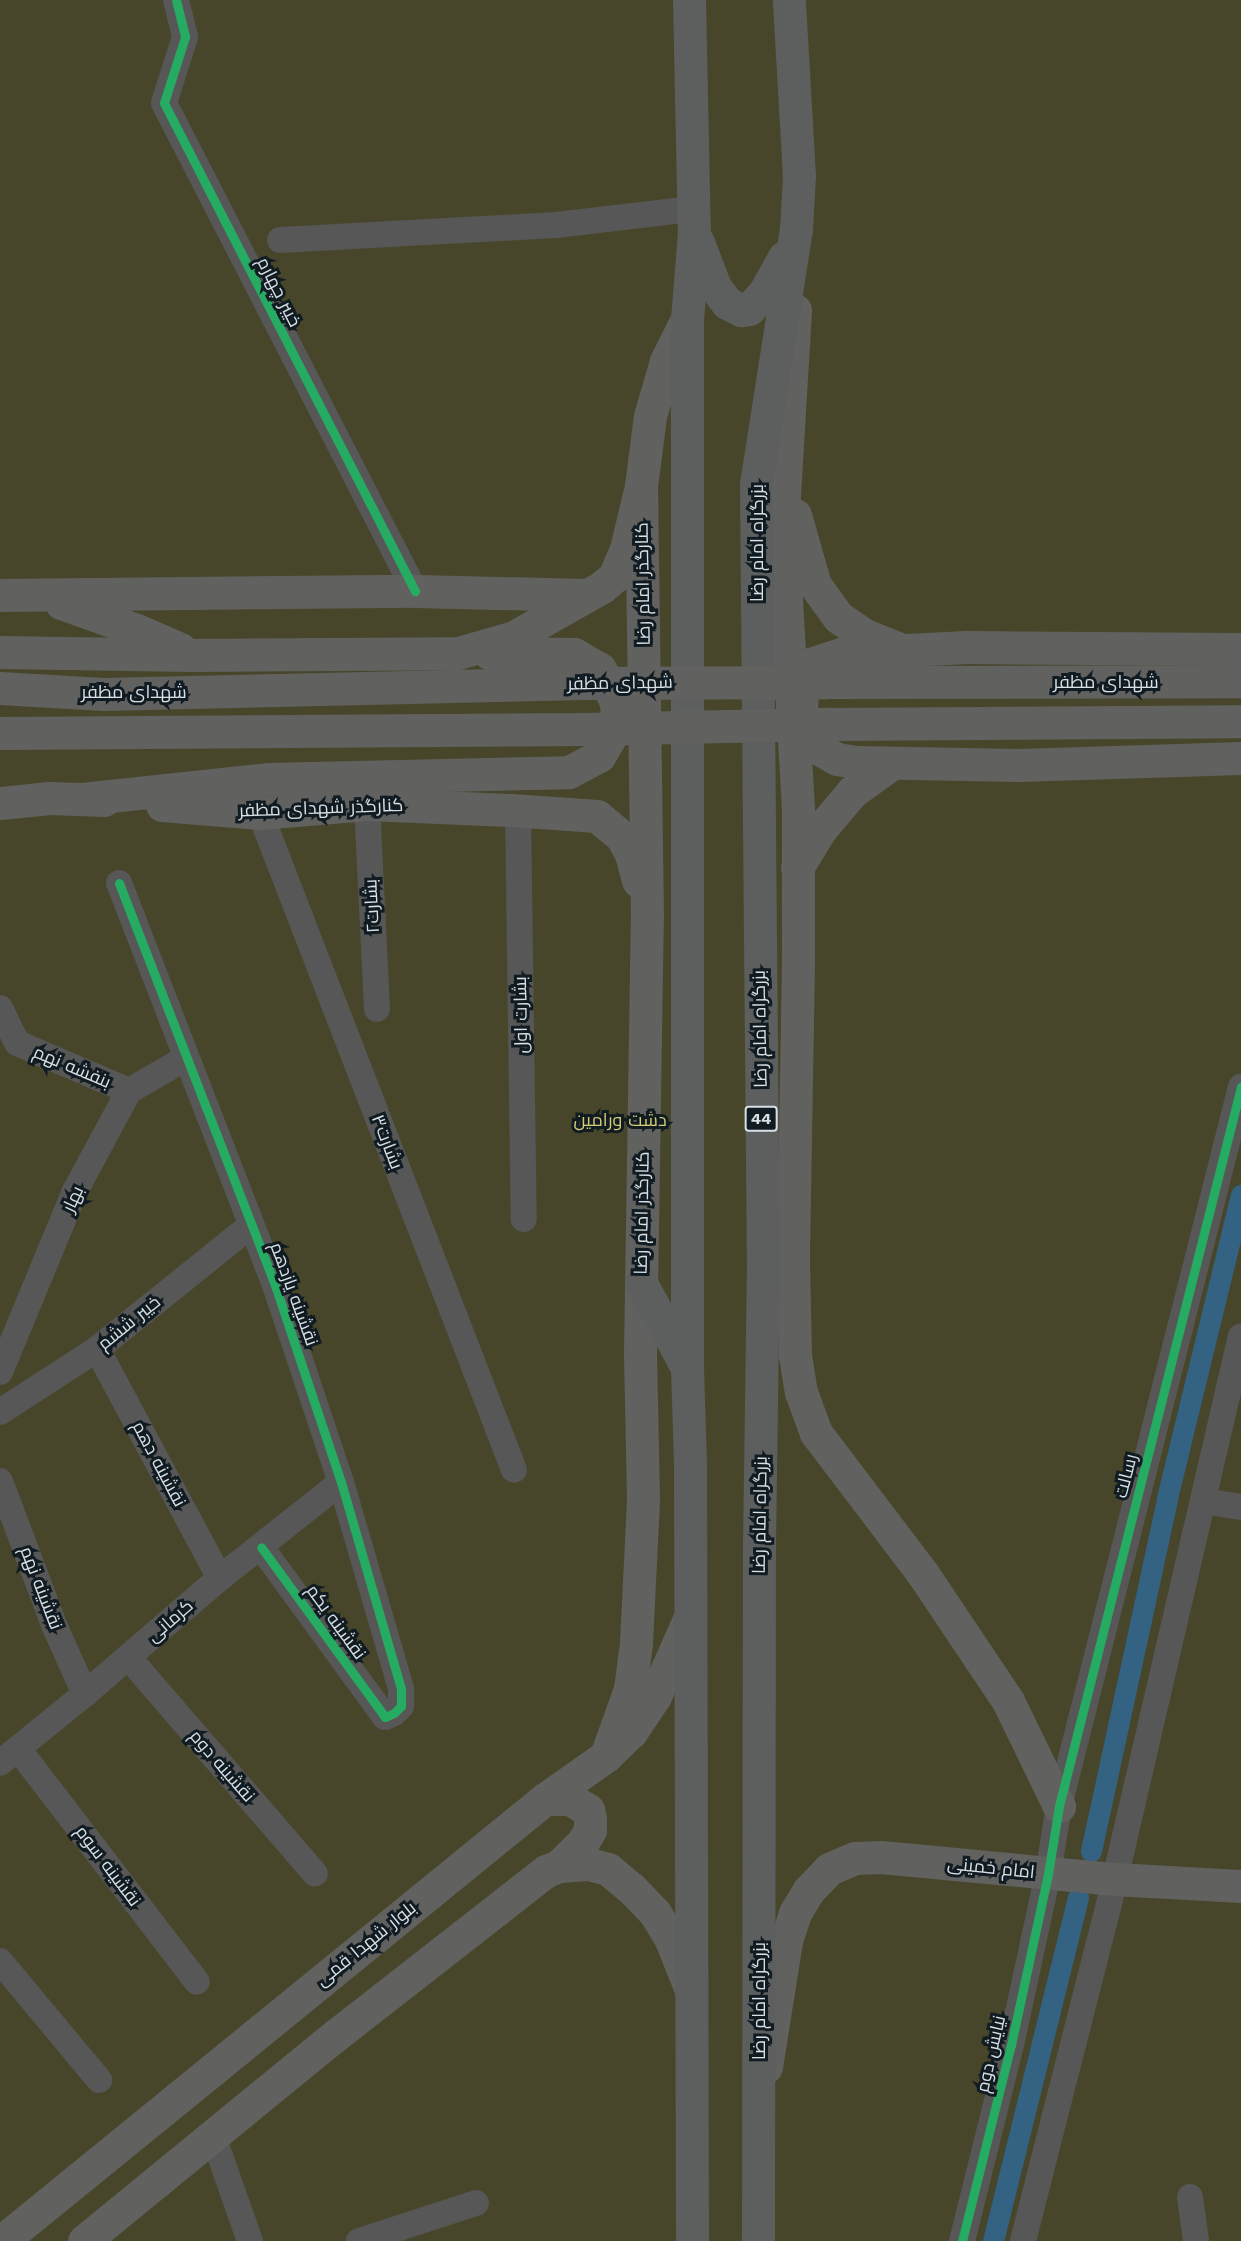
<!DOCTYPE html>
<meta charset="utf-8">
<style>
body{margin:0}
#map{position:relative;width:1241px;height:2241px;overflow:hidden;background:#1d2328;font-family:"Work Sans",Cairo,sans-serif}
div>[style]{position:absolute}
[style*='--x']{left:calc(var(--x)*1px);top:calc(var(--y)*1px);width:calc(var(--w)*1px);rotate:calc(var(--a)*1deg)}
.green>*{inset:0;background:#48462a;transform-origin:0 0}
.canal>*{height:21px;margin:-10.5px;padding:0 10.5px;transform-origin:10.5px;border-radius:10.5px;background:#336282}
.minor>*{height:26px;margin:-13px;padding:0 13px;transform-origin:13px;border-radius:13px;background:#565756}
.major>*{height:33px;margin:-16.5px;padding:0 16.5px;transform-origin:16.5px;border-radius:16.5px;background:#616260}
.highway>*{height:33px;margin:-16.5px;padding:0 16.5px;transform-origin:16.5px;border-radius:16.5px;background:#5d5e5e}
.major-bridge>*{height:33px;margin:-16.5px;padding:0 16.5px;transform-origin:16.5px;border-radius:16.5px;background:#616260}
.cycleway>*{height:9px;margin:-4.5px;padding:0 4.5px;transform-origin:4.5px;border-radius:4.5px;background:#26ab63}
span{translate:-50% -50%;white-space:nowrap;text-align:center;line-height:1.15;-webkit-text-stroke:6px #101b22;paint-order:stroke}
.shield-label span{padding:2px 4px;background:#101b22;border:2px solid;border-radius:4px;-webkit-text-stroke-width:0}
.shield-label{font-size:16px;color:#d9e0e5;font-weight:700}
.street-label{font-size:18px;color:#d9e0e5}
.park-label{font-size:18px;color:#d6cc76}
</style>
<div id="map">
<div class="green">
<div style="left:0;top:0;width:1241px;height:2241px"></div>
</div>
<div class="canal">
<div style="--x:1091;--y:1851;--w:361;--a:-77.8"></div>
<div style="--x:1167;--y:1498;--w:312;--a:-76.3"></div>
<div style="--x:993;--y:2241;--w:354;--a:-76.1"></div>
</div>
<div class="minor">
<div style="--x:176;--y:0;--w:38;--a:76"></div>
<div style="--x:185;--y:37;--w:69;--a:107.7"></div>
<div style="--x:164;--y:103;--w:549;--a:62.78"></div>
<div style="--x:280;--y:240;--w:276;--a:-3.1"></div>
<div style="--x:556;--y:225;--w:138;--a:-6.7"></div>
<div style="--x:367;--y:804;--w:205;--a:87.2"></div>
<div style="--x:518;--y:810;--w:409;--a:89.2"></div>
<div style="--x:260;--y:813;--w:704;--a:68.86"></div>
<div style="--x:119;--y:883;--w:431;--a:68.8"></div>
<div style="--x:275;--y:1285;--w:208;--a:71.5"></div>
<div style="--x:341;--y:1482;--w:216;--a:73.8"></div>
<div style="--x:401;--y:1689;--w:17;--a:90"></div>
<div style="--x:401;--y:1706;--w:10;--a:135"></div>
<div style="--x:394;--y:1713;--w:10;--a:156"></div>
<div style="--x:385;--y:1717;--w:210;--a:-126.1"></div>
<div style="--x:0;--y:1008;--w:39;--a:64"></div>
<div style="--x:17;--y:1043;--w:122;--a:23.2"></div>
<div style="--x:97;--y:1349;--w:260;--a:61.8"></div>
<div style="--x:0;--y:1372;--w:194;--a:-67.5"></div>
<div style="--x:74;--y:1193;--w:116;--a:-61.7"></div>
<div style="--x:129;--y:1091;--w:66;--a:-30.1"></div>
<div style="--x:0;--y:1412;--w:116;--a:-33"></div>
<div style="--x:97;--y:1349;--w:198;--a:-38.8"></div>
<div style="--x:0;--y:1481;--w:154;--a:69.4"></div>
<div style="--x:54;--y:1625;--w:76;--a:65.8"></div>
<div style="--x:1203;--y:1501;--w:38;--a:9"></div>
<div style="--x:128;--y:1657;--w:286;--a:49.2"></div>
<div style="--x:19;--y:1750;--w:292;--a:52.5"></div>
<div style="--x:0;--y:1763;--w:109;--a:-39.1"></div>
<div style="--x:85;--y:1694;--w:178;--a:-40.7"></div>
<div style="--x:220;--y:1578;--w:154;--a:-38.4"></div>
<div style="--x:0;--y:1961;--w:155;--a:50.2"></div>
<div style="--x:213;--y:2136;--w:111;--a:70.6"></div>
<div style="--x:1190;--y:2197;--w:44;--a:82.2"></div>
<div style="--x:359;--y:2241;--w:123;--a:-18"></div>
<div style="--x:962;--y:2241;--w:202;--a:-76"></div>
<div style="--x:1011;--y:2045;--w:175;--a:-77.8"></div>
<div style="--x:1048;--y:1874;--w:69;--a:-80.8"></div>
<div style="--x:1059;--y:1806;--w:742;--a:-75.8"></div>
<div style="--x:1023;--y:2241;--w:374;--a:-75.7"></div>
<div style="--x:1115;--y:1879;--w:557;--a:-76.94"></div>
</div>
<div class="major">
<div style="--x:795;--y:310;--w:221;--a:93.4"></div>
<div style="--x:782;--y:531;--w:279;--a:86.7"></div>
<div style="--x:798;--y:810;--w:155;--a:90"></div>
<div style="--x:798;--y:965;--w:297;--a:91"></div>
<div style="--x:793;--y:1262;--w:93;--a:88.8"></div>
<div style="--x:795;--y:1355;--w:37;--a:81"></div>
<div style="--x:801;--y:1392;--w:44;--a:69.9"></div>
<div style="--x:816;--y:1433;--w:177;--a:52.8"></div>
<div style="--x:923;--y:1574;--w:153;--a:56.2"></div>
<div style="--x:1008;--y:1701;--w:117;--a:64.1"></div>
<div style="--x:795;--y:515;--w:73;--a:74.1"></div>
<div style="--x:815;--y:585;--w:39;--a:54"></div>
<div style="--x:838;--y:617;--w:32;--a:34"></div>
<div style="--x:865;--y:635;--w:35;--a:22"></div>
<div style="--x:0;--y:595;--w:415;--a:-0.6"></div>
<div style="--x:415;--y:591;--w:172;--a:1.3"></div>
<div style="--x:61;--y:603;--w:81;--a:19.6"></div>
<div style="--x:137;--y:630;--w:47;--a:23.8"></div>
<div style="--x:1241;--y:649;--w:274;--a:-179.6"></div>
<div style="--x:967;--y:647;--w:123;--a:177.2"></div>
<div style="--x:844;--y:653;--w:36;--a:162"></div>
<div style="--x:810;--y:664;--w:22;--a:111"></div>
<div style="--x:802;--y:685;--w:29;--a:92"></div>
<div style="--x:801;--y:714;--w:36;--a:66"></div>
<div style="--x:816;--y:747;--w:24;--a:30"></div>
<div style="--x:837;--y:759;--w:19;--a:9"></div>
<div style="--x:856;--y:762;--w:163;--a:1.1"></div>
<div style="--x:1019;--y:765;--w:222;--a:-1.8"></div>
<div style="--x:0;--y:652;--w:193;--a:0.9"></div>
<div style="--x:193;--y:655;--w:265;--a:-0.4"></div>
<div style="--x:458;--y:653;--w:58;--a:-15.9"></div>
<div style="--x:514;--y:637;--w:101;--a:-29.6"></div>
<div style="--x:602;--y:587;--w:16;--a:-40"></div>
<div style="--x:614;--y:577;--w:30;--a:-67"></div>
<div style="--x:626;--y:549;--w:65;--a:-76.6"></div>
<div style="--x:641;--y:486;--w:71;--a:-82.7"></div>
<div style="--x:650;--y:416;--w:57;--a:-73.8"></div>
<div style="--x:666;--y:361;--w:47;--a:-63.4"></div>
<div style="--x:827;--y:682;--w:414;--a:-0.1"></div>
<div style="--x:0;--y:688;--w:103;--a:3.3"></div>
<div style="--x:103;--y:694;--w:480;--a:-1.3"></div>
<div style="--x:831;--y:724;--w:410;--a:-0.4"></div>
<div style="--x:0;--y:733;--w:586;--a:-0.39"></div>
<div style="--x:82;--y:799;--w:187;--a:-6.1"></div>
<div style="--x:268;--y:779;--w:301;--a:-1.3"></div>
<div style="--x:569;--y:772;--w:34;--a:-28"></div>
<div style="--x:599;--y:756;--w:35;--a:-59"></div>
<div style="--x:617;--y:726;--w:24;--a:-92"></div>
<div style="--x:616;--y:702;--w:37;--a:-116"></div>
<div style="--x:600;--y:669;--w:30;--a:-150"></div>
<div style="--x:574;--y:654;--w:85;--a:-179.3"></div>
<div style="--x:0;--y:803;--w:50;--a:-5.7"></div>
<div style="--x:50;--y:798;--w:54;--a:2.1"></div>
<div style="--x:162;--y:805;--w:98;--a:4.7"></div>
<div style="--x:260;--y:813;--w:107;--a:-4.8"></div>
<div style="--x:367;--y:804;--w:144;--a:2.4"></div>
<div style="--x:511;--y:810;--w:86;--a:4"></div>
<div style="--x:597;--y:816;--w:33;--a:40"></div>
<div style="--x:622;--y:837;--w:19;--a:62"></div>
<div style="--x:631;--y:854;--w:28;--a:75"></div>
<div style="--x:797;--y:868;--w:44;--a:-58.8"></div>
<div style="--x:820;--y:830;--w:50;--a:-49.9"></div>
<div style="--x:852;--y:792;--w:48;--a:-35.7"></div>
<div style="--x:606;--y:1756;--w:71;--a:-70.3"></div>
<div style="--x:630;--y:1689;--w:46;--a:-82.6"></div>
<div style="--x:636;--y:1643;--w:145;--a:-87.2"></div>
<div style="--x:643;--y:1498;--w:145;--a:-91.2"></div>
<div style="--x:640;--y:1353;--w:436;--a:-89.1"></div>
<div style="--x:647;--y:917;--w:431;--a:-90.8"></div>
<div style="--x:545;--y:1799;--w:25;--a:0"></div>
<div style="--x:570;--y:1799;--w:21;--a:31"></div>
<div style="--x:588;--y:1810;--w:8;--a:76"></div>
<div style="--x:590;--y:1818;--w:12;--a:90"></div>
<div style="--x:590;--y:1830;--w:14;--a:120"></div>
<div style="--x:583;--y:1842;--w:34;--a:135"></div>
<div style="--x:766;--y:2067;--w:128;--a:-81"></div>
<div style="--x:786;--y:1941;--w:29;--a:-72"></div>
<div style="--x:795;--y:1913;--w:26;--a:-59"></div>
<div style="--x:808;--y:1891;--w:30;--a:-46"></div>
<div style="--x:829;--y:1869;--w:28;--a:-23"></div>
<div style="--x:855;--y:1858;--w:26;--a:-2"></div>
<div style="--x:881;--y:1857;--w:235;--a:5.4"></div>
<div style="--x:1115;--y:1879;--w:126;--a:3.2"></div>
<div style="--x:2;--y:2241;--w:700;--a:-39.15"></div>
<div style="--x:545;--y:1799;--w:75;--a:-35.2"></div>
<div style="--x:606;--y:1756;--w:35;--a:-44"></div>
<div style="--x:631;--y:1732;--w:43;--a:-56.3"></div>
<div style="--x:655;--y:1696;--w:86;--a:-66.1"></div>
<div style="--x:84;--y:2241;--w:325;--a:-39.3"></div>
<div style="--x:336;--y:2035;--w:266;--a:-38"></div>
<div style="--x:546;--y:1871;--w:14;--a:-21"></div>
<div style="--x:559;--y:1866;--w:30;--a:-4"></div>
<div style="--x:589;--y:1864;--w:20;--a:15"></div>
<div style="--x:608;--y:1869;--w:30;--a:40"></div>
<div style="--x:631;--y:1888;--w:35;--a:46"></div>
<div style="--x:655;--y:1913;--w:31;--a:59"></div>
<div style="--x:671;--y:1940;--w:54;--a:68.2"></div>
</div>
<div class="highway">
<div style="--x:689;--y:0;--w:232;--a:88.8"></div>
<div style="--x:694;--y:232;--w:87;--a:94.6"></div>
<div style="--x:687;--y:319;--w:1049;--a:90"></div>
<div style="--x:687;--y:1368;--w:98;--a:88.2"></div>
<div style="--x:690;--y:1466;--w:775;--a:89.85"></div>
<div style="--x:698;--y:242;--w:48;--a:69.3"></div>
<div style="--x:715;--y:287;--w:20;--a:53"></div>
<div style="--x:727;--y:303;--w:16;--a:27"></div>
<div style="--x:741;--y:310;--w:8;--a:-7"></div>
<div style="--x:749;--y:309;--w:22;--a:-47"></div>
<div style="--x:764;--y:293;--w:41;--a:-60.9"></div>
<div style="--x:641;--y:1283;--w:94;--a:61.5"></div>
<div style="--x:758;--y:2241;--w:696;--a:-89.92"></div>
<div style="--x:759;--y:1545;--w:271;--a:-89.2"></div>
<div style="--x:763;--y:1274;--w:790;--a:-90.51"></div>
<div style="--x:756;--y:484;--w:258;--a:-81.1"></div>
<div style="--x:796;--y:229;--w:53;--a:-86.8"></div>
<div style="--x:799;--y:176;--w:176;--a:-93.3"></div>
</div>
<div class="major-bridge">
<div style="--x:583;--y:683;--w:244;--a:-0.2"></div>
<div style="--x:586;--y:729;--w:245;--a:-1.2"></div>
</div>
<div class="cycleway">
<div style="--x:176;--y:0;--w:38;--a:76"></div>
<div style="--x:185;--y:37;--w:69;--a:107.7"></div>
<div style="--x:164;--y:103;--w:549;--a:62.78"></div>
<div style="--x:119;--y:883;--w:431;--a:68.8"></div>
<div style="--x:275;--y:1285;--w:208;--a:71.5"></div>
<div style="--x:341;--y:1482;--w:216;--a:73.8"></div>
<div style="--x:401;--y:1689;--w:17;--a:90"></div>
<div style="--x:401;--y:1706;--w:10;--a:135"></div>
<div style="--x:394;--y:1713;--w:10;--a:156"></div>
<div style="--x:385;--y:1717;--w:210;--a:-126.1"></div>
<div style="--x:962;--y:2241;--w:202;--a:-76"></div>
<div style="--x:1011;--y:2045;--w:175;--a:-77.8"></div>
<div style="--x:1048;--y:1874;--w:69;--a:-80.8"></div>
<div style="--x:1059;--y:1806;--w:742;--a:-75.8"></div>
</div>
<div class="shield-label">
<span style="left:761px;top:1119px">44</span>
</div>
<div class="street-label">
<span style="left:279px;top:292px;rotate:63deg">خیبر چهارم</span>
<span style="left:757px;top:543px;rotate:-90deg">بزرگراه امام رضا</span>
<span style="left:643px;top:584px;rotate:-91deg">کنارگذر امام رضا</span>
<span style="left:1106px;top:682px">شهدای مظفر</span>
<span style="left:620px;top:683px;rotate:-1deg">شهدای مظفر</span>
<span style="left:134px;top:692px">شهدای مظفر</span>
<span style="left:321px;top:808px;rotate:-2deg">کنارگذر شهدای مظفر</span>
<span style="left:372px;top:906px;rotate:-93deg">بشارت۲</span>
<span style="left:521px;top:1015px;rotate:-91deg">بشارت اول</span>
<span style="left:760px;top:1029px;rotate:-91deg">بزرگراه امام رضا</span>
<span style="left:72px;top:1067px;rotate:23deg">بنفشه نهم</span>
<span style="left:387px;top:1142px;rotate:69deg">بشارت۳</span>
<span style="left:73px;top:1199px;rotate:-65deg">بهار</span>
<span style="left:642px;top:1213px;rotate:-89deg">کنارگذر امام رضا</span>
<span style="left:294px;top:1294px;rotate:70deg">نقشینه یازدهم</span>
<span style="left:129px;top:1323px;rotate:-39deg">خیبر ششم</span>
<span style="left:159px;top:1464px;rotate:62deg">نقشینه دهم</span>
<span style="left:1126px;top:1476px;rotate:-76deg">رسالت</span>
<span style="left:760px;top:1515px;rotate:-89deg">بزرگراه امام رضا</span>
<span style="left:41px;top:1588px;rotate:69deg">نقشینه نهم</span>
<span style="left:170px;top:1621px;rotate:-41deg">کرمانی</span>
<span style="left:336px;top:1622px;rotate:54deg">نقشینه یکم</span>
<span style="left:222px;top:1766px;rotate:49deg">نقشینه دوم</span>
<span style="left:108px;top:1866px;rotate:53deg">نقشینه سوم</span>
<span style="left:991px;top:1868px;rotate:6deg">امام خمینی</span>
<span style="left:366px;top:1944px;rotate:-39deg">بلوار شهدا قمی</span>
<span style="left:759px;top:2001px;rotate:-90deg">بزرگراه امام رضا</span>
<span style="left:991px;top:2054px;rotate:-77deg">نیایش دوم</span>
</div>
<div class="park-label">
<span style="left:620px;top:1120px">دشت ورامین</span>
</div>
</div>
